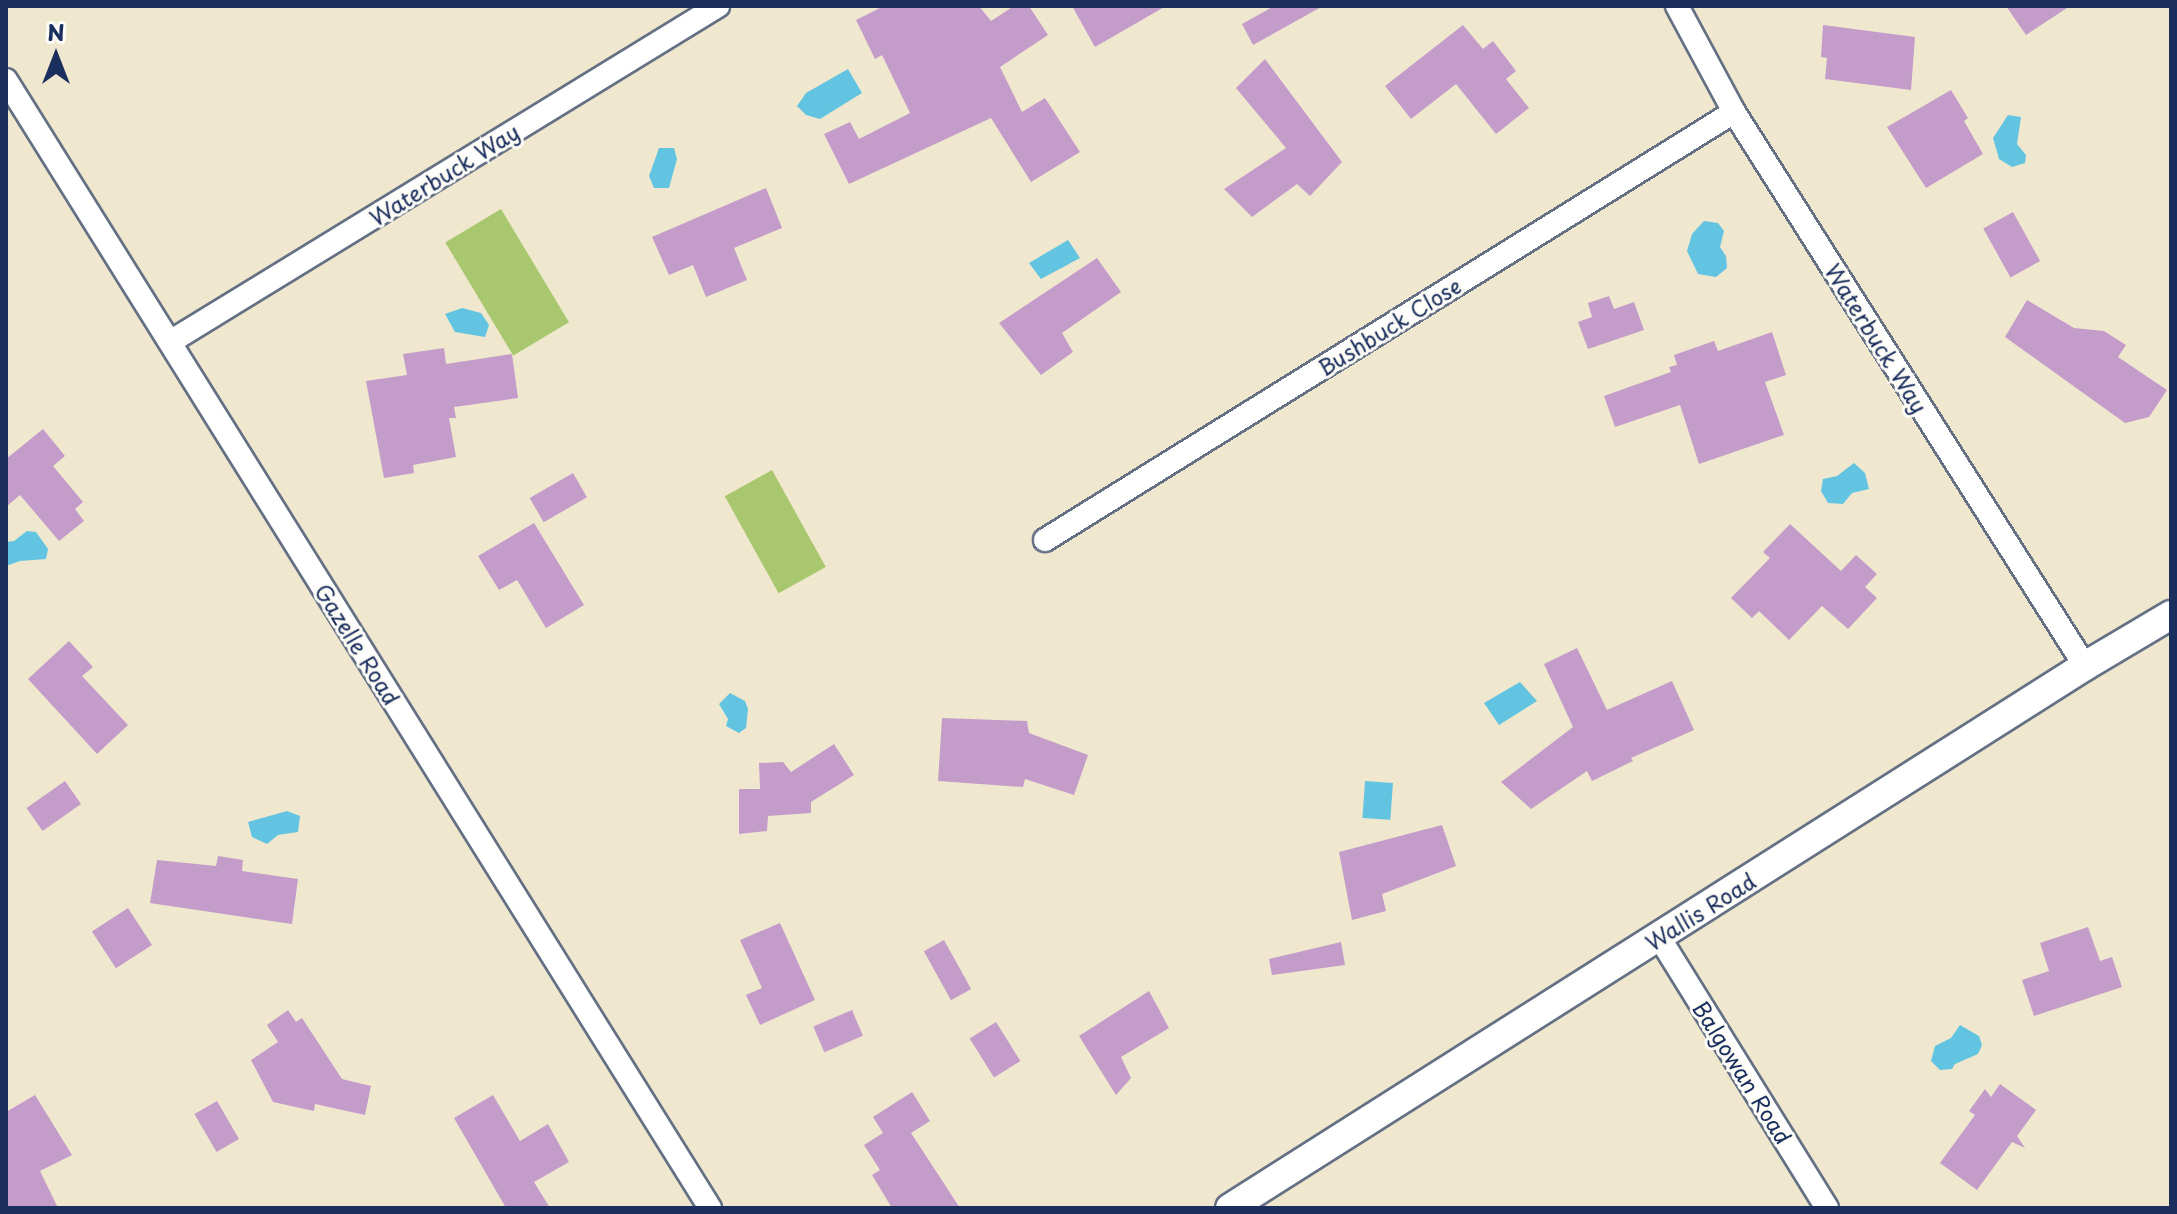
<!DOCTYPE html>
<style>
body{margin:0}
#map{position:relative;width:2177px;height:1214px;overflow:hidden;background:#efe8ce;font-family:"Playpen Sans",sans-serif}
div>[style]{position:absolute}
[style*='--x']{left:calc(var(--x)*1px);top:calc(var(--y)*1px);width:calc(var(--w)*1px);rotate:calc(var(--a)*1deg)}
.green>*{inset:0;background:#a9c76f;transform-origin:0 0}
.water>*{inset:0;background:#63c4e1;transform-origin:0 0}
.building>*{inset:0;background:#c49cca;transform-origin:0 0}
.roads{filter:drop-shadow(2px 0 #657085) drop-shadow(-2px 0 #657085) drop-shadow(0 2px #657085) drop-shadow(0 -2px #657085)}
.minor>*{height:22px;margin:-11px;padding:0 11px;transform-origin:11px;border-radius:11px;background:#fff}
.tertiary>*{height:28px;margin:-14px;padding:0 14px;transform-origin:14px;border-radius:14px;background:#fff}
span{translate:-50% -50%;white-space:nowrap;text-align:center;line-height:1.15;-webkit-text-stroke:6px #fdfcf7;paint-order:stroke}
.street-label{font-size:22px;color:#1b2f5e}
.frame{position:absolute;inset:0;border:8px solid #1b2f5e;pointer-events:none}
.north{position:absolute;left:16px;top:16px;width:80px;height:80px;-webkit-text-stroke:6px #fdfcf7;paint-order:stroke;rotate:0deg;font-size:22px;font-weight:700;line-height:32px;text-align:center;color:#1b2f5e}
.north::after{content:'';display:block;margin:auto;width:28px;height:36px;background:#1b2f5e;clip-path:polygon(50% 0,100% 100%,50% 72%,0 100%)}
</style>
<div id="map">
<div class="green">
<div style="left:501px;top:209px;width:132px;height:65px;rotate:59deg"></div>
<div style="left:772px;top:470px;width:111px;height:54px;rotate:61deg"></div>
</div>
<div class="water">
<div style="clip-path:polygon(848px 69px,862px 93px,820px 119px,806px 115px,797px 106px,806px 93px)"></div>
<div style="clip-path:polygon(2008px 115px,2021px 117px,2017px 144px,2026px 155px,2025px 163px,2012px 167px,1999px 159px,1993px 138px)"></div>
<div style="clip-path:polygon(659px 148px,674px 148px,677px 159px,669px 188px,654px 188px,649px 176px)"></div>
<div style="clip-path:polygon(1704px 221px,1718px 223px,1724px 231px,1720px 247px,1726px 256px,1727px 268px,1716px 277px,1698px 274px,1687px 251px,1692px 234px)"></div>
<div style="clip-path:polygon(1068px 240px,1080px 258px,1041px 279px,1029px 263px)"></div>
<div style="clip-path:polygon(462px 308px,481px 313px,489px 325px,485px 337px,455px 332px,445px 314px)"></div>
<div style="clip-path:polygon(1854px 463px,1865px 473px,1869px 489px,1852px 493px,1843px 504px,1828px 503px,1821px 491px,1823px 479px,1837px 476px)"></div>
<div style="clip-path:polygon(27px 531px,36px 532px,48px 549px,46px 559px,20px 561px,6px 566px,6px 542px,14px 541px)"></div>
<div style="clip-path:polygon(1520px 682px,1537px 701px,1499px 725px,1484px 703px)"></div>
<div style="clip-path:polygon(730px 693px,745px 701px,748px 709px,746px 728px,739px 733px,726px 726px,728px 719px,719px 704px)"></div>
<div style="left:1365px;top:781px;width:28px;height:37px;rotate:4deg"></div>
<div style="clip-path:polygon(287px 811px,300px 816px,298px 832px,278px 835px,267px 844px,252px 837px,248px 822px)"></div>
<div style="clip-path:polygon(1960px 1025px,1979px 1036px,1982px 1045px,1978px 1054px,1955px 1064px,1952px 1069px,1940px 1070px,1931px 1061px,1935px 1046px,1951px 1038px)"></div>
</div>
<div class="building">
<div style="clip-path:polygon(884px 6px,979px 6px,991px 21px,1014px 6px,1029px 6px,1048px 35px,1000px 67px,1022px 112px,1045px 98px,1080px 152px,1031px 182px,991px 118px,849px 184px,824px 134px,850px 122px,859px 139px,910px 113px,882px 55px,875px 59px,856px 20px)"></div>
<div style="clip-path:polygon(1072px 6px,1166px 6px,1095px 47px)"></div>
<div style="clip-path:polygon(1274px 6px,1323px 6px,1253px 45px,1242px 24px)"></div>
<div style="clip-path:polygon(2006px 6px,2070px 6px,2026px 35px)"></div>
<div style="clip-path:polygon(1463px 25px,1483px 49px,1493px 41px,1516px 71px,1506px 79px,1529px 108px,1496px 134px,1456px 84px,1411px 119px,1385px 86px)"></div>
<div style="clip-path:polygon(1823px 25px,1915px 37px,1911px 90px,1825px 79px,1827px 58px,1821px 57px)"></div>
<div style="clip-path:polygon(1265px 59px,1342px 162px,1310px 196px,1297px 184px,1252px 217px,1224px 189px,1286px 148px,1236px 88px)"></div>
<div style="clip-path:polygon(1951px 90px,1968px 118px,1964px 121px,1983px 154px,1926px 188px,1887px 127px)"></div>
<div style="clip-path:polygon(766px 188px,782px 228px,734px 248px,747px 280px,706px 297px,693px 265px,669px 275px,652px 237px)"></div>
<div style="left:2013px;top:212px;width:56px;height:34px;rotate:61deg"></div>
<div style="clip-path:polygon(1097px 258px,1121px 292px,1062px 333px,1073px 352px,1041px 375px,999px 323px)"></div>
<div style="clip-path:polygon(1609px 296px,1614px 309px,1634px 302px,1644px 330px,1588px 349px,1578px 322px,1592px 317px,1588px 303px)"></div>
<div style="clip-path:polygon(2027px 300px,2074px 328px,2104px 331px,2126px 345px,2118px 357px,2167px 390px,2149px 417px,2125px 423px,2005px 337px)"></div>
<div style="clip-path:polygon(1772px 332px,1786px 375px,1765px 382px,1784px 435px,1699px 464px,1680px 405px,1615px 427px,1604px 396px,1671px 372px,1669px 367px,1677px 365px,1674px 355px,1714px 341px,1718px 351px)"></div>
<div style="clip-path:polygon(444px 348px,446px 364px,512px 354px,518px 398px,454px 407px,456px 418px,449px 418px,456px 457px,413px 465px,414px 473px,384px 478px,366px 381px,407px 375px,403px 354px)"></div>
<div style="clip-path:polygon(43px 429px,65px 456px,53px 466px,83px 502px,75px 509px,84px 521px,59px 541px,20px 495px,6px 507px,6px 459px)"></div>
<div style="left:573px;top:473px;width:28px;height:50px;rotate:60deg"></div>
<div style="clip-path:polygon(534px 523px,584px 605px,546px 628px,517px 580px,499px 590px,478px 556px)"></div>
<div style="clip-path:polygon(1790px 524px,1841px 571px,1856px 555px,1877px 574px,1865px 587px,1877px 598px,1848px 629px,1822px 606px,1789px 640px,1759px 611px,1752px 618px,1731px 598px,1770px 558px,1763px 552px)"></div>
<div style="clip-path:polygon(69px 641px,93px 667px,82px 676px,128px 725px,97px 754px,28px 679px)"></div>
<div style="clip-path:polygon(1577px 648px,1607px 710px,1672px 681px,1694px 730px,1631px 758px,1633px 761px,1592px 781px,1587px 771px,1531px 809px,1501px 782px,1573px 727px,1544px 664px)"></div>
<div style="clip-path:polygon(942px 718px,1027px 721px,1029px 733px,1088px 755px,1074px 795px,1025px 779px,1023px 787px,938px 781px)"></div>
<div style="clip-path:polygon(834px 744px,854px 775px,811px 802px,811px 813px,768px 816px,767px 831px,739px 834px,739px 789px,760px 789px,759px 763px,783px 762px,791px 772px)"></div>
<div style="left:65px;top:781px;width:28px;height:47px;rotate:55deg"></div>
<div style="clip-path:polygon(1442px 825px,1456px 866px,1382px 894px,1386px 911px,1352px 920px,1339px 852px)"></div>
<div style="clip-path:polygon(218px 856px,243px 860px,242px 871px,298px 879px,292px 924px,150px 903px,157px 860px,216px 866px)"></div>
<div style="left:128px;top:908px;width:44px;height:43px;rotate:57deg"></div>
<div style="clip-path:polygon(780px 923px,815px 1000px,760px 1025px,746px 995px,762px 988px,740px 940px)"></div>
<div style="clip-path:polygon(2088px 927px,2100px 961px,2112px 957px,2122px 987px,2034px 1016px,2022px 980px,2049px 971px,2040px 943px)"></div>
<div style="left:944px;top:940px;width:56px;height:23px;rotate:61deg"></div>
<div style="clip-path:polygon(1341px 942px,1345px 965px,1272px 975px,1269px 959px)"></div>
<div style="clip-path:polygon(1149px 991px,1169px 1028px,1121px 1057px,1131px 1078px,1116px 1095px,1079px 1036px)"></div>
<div style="clip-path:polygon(288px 1010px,296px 1022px,302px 1018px,342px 1079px,371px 1086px,365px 1115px,315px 1104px,314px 1111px,273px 1102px,251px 1060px,278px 1042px,267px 1025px)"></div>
<div style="left:852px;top:1010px;width:28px;height:42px;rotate:67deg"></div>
<div style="left:996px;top:1022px;width:46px;height:31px;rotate:58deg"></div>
<div style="clip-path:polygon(2000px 1084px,2036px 1110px,2017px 1136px,2025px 1148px,2012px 1142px,1977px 1190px,1940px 1163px,1975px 1115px,1969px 1111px,1985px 1089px,1991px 1097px)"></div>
<div style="clip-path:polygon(912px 1092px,930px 1121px,911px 1133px,960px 1208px,892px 1208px,872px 1175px,880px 1170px,864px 1145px,883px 1133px,873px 1117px)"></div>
<div style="clip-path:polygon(35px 1095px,72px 1155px,40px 1171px,58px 1208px,6px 1208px,6px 1112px)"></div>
<div style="clip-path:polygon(493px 1095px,520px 1141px,548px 1124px,569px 1162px,534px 1182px,550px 1208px,506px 1208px,454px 1118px)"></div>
<div style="left:217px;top:1101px;width:44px;height:26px;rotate:60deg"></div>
</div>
<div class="roads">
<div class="minor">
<div style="--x:1677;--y:6;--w:120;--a:61.7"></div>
<div style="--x:1734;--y:112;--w:656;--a:57.64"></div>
<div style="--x:6;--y:80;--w:1330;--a:58.03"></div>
<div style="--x:170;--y:342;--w:643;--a:-31.51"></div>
<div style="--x:1045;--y:540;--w:811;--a:-31.85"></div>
<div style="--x:1659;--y:937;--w:319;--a:58.2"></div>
</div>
<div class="tertiary">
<div style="--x:1230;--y:1208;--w:1012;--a:-32.37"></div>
<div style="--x:2085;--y:666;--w:100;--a:-30.7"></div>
</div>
</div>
<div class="street-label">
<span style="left:444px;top:174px;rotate:-32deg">Waterbuck Way</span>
<span style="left:1389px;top:326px;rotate:-32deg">Bushbuck Close</span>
<span style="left:1877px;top:338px;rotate:58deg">Waterbuck Way</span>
<span style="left:358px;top:644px;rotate:58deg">Gazelle Road</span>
<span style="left:1700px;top:911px;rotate:-32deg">Wallis Road</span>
<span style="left:1743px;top:1072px;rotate:58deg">Balgowan Road</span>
</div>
<div class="frame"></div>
<div class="north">N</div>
</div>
